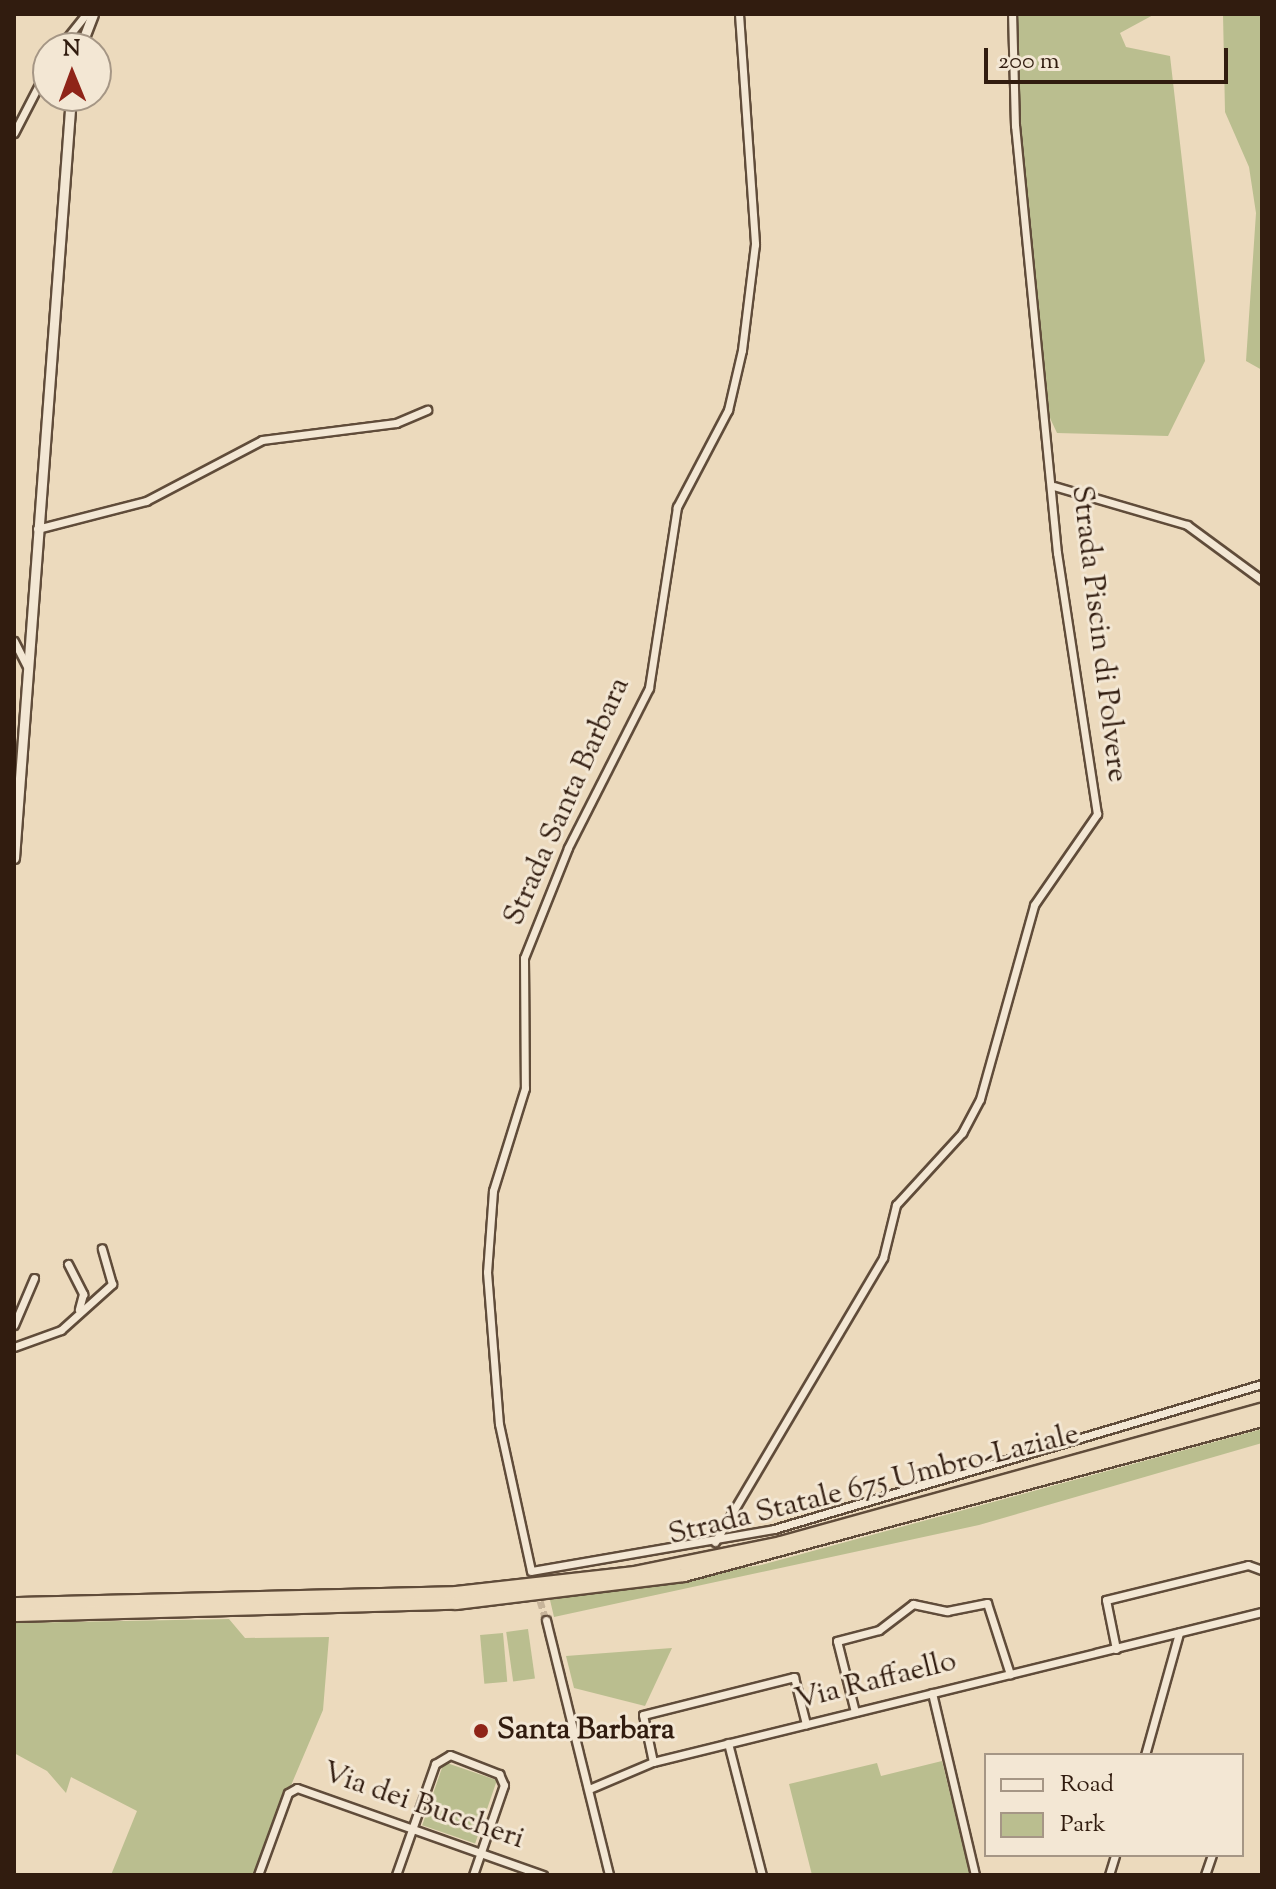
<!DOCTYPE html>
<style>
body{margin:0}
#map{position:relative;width:1276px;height:1889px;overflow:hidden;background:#ecdabd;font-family:"Sorts Mill Goudy",serif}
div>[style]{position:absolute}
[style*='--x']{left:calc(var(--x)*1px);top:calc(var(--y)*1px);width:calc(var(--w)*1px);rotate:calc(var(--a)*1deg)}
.green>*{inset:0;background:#babe8f;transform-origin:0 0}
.street-tunnel>*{height:7px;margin-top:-3.5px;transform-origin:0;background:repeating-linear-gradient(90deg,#c7b49a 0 7px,transparent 0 10.5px)}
.roads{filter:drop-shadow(2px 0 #604c3a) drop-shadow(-2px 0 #604c3a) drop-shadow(0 2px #604c3a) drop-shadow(0 -2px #604c3a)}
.street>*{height:7px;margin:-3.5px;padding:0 3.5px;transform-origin:3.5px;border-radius:3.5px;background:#f3e7d4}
.secondary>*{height:9px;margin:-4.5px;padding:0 4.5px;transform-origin:4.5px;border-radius:4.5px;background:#f3e7d4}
.highway>*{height:12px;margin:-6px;padding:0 6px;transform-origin:6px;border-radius:6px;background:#ecdabd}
.dots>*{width:22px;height:22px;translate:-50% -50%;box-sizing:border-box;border:4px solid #f3e7d4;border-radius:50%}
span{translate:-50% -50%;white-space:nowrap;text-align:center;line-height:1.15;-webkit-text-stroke:6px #f3e7d4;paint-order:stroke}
.street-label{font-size:30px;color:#311c0f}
.poi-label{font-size:30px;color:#311c0f;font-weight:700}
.left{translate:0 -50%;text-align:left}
.frame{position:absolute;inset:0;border:16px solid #311c0f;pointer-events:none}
.legend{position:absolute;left:984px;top:1753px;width:260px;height:104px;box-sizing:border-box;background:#f3e7d4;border:2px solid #a59685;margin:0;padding:10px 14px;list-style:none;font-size:24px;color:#311c0f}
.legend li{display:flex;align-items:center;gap:16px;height:40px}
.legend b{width:40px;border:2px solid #a59685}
.north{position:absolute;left:32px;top:32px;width:80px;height:80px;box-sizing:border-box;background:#f3e7d4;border:2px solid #a59685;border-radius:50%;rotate:359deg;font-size:22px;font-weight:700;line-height:32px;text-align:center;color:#311c0f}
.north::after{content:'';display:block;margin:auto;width:28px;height:36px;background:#8f2418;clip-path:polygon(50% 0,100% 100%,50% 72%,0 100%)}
.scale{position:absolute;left:984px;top:48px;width:244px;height:36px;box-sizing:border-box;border:4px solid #311c0f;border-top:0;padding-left:10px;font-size:24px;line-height:28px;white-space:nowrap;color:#311c0f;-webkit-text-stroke:6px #f3e7d4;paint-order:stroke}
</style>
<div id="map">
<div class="green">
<div style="clip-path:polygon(1017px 14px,1155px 14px,1120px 33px,1126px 47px,1170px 56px,1205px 361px,1168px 436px,1057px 433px,1050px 418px,1019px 124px)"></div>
<div style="clip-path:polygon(1223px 14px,1262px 14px,1262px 370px,1246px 361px,1256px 213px,1249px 167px,1225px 112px)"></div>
<div style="clip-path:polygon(1262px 1429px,1262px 1443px,979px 1525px,554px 1617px,550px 1600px,761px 1565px)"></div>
<div style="clip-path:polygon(229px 1619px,245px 1638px,329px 1637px,323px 1710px,253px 1875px,111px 1875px,137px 1811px,71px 1777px,66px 1793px,47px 1771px,14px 1753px,14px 1623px)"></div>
<div style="left:528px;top:1629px;width:50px;height:22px;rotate:82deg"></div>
<div style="left:503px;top:1633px;width:49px;height:23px;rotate:85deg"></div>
<div style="clip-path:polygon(672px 1648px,645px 1706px,574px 1688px,566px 1656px)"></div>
<div style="clip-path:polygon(942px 1761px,970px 1875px,812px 1875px,789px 1784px,877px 1763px,881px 1776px)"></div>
<div style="left:444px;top:1762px;width:56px;height:67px;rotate:19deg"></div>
</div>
<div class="street-tunnel">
<div style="--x:531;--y:1571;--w:51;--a:73"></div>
</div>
<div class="roads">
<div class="street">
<div style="--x:739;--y:14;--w:231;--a:86"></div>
<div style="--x:755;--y:244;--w:107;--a:97"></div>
<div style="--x:742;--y:350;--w:62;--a:103.1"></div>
<div style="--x:728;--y:410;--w:110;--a:117.7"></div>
<div style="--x:677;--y:507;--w:183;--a:98.8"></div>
<div style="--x:649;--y:688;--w:179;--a:116.9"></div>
<div style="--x:568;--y:848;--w:118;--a:111.8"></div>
<div style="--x:524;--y:958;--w:130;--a:89.6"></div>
<div style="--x:525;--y:1088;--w:108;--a:107.3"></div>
<div style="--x:493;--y:1191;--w:81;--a:94.2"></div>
<div style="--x:487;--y:1272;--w:152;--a:85.5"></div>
<div style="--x:499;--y:1424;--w:150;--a:77.7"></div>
<div style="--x:531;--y:1571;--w:247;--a:-9.8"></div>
<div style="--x:774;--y:1529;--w:509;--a:-16.55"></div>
<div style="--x:59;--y:48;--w:43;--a:-51.5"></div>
<div style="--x:14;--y:133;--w:74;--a:-62.7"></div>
<div style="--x:1054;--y:486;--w:139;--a:16.3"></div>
<div style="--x:1187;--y:525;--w:93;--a:36.3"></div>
<div style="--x:37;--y:529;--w:113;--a:-14.4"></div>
<div style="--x:146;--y:501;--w:131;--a:-27.7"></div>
<div style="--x:262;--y:440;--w:135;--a:-7.2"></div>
<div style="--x:396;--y:423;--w:34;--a:-23"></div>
<div style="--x:14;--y:641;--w:28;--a:63"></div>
<div style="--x:68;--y:1264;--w:34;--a:63"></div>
<div style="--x:83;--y:1294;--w:16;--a:105"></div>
<div style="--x:14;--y:1325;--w:51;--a:-66.9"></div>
<div style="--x:14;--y:1347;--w:50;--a:-19.9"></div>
<div style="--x:61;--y:1330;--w:69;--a:-42"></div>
<div style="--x:112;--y:1284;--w:37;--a:-106"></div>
<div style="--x:715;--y:1542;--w:330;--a:-59.4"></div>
<div style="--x:883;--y:1258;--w:55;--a:-76.2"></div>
<div style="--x:896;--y:1205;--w:98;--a:-47.5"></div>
<div style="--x:962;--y:1133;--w:38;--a:-62"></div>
<div style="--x:980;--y:1099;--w:201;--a:-74.4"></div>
<div style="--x:1034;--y:905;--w:111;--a:-55.3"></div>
<div style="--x:1097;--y:814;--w:264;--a:-98.7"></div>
<div style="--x:1057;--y:553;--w:429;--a:-95.6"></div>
<div style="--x:1015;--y:126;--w:112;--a:-91.5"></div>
<div style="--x:546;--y:1620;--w:263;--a:76.1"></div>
<div style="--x:1116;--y:1649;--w:50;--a:-101.5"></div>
<div style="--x:1106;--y:1600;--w:146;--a:-13.8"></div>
<div style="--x:1248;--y:1565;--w:15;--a:20"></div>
<div style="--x:932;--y:1693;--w:187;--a:76.7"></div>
<div style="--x:855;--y:1712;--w:73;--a:-104.2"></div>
<div style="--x:837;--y:1641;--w:43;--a:-14.7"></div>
<div style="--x:879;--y:1630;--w:43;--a:-37.4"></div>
<div style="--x:913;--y:1604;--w:35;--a:12"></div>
<div style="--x:947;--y:1611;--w:41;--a:-11.3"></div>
<div style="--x:987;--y:1603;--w:75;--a:72.1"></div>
<div style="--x:728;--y:1743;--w:136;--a:75.6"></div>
<div style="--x:1145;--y:1755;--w:127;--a:-74.4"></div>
<div style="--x:653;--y:1762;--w:48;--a:-102"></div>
<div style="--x:643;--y:1715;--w:156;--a:-14.1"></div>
<div style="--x:794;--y:1677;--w:49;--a:75.7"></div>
<div style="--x:589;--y:1789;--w:69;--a:-22.9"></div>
<div style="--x:653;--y:1762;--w:627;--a:-13.84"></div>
<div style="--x:258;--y:1875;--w:87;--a:-69.9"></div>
<div style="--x:288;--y:1793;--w:10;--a:-29"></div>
<div style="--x:297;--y:1788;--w:261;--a:19.5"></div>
<div style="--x:396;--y:1875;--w:118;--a:-70.6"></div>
<div style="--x:435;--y:1764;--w:17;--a:-31"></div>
<div style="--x:450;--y:1755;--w:53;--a:21.2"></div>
<div style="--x:499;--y:1774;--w:12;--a:66"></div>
<div style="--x:504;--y:1785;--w:95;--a:109"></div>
<div style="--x:1109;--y:1875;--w:21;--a:-73"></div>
<div style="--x:1205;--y:1875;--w:21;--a:-71"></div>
</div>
<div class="secondary">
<div style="--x:80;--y:48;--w:36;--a:-69"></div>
<div style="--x:14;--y:858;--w:764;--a:-85.72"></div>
</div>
<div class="highway">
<div style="--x:14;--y:1604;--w:442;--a:-1.4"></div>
<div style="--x:456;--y:1593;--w:180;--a:-6.4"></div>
<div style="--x:635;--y:1573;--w:149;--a:-11.6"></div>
<div style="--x:781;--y:1543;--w:499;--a:-15.5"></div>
<div style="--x:14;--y:1615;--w:442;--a:-1.6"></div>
<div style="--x:456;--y:1603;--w:230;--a:-7"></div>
<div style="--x:684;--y:1575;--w:598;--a:-15.01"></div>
</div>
</div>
<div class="dots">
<div style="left:481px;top:1731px;background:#8f2418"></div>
</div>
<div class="street-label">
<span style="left:1098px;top:634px;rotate:83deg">Strada Piscin di Polvere</span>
<span style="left:568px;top:802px;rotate:-66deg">Strada Santa Barbara</span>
<span style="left:874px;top:1486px;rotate:-14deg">Strada Statale 675 Umbro-Laziale</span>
<span style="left:876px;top:1682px;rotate:-14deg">Via Raffaello</span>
<span style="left:423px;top:1807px;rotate:19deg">Via dei Buccheri</span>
</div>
<div class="poi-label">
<span class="left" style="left:497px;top:1731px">Santa Barbara</span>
</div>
<div class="frame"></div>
<ul class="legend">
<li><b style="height:10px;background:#f3e7d4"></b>Road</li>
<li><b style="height:22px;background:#babe8f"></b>Park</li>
</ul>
<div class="north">N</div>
<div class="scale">200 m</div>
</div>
